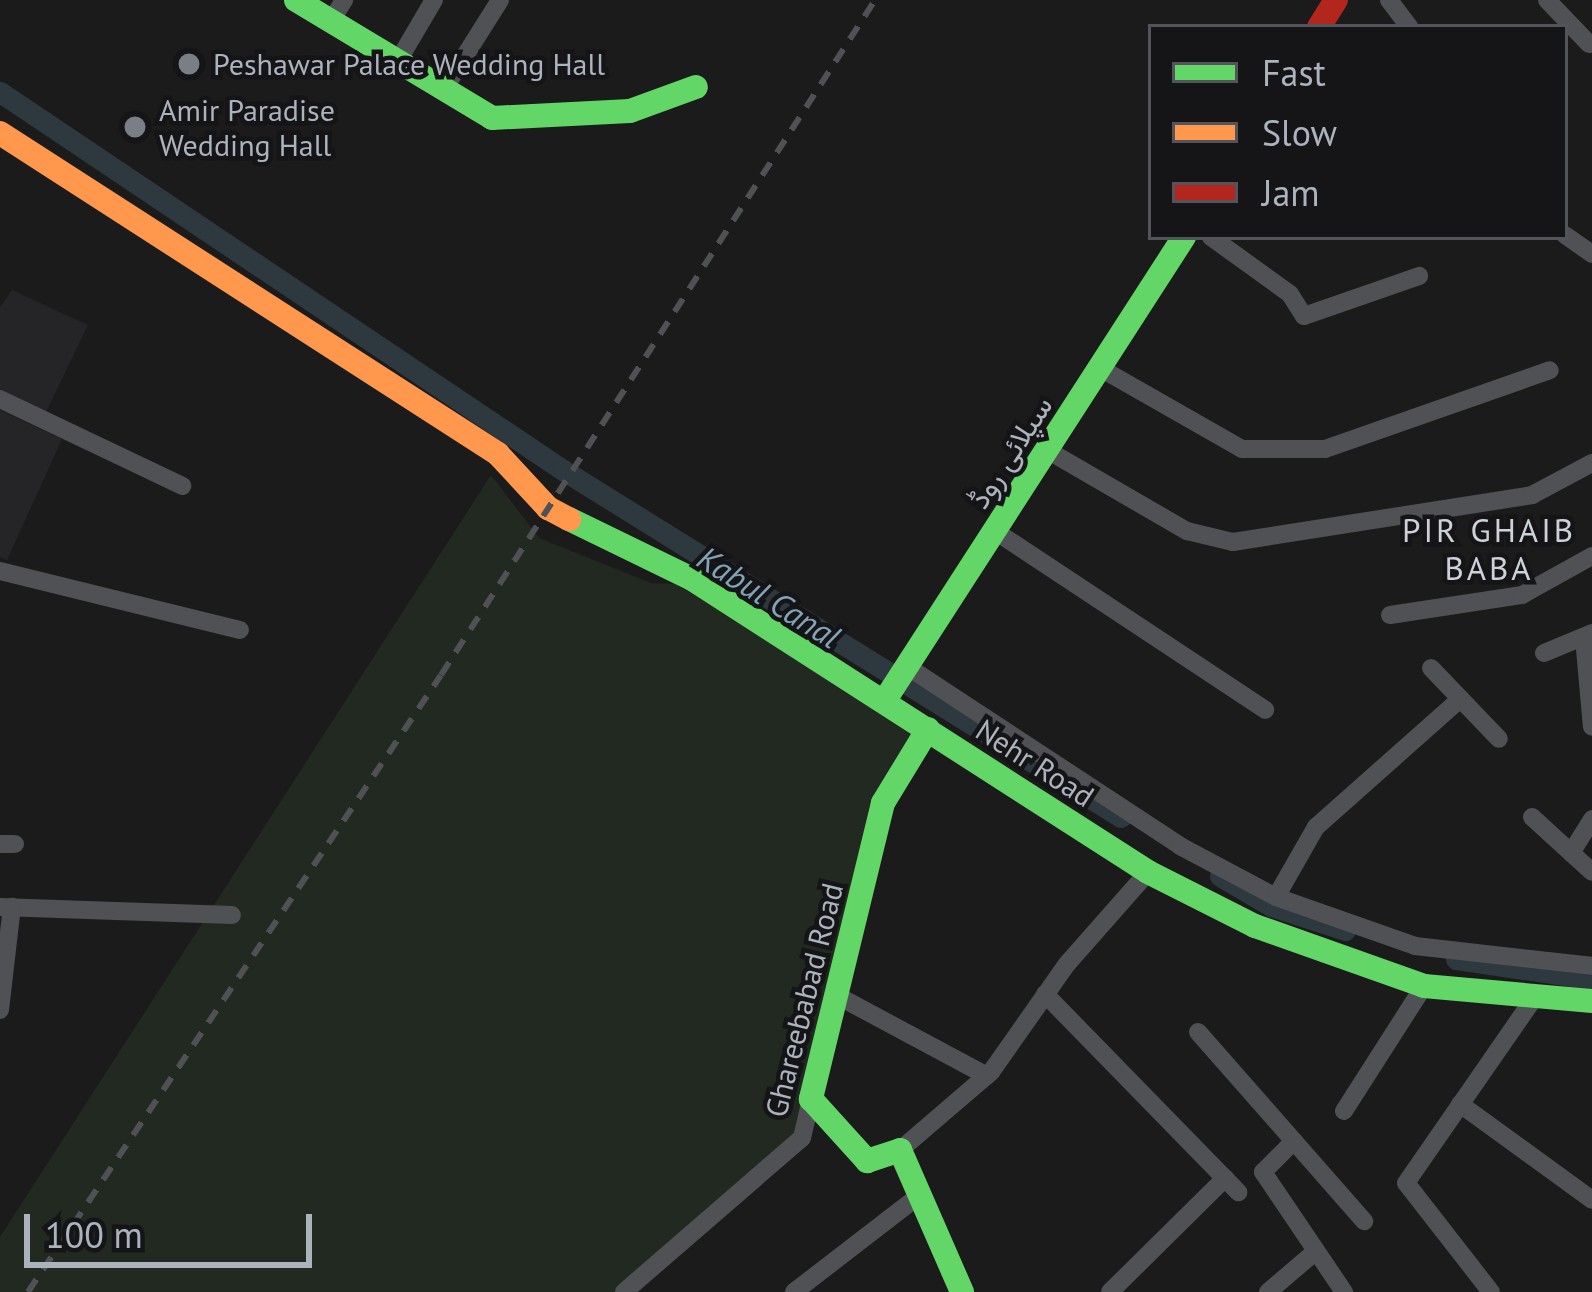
<!DOCTYPE html>
<meta charset="utf-8">
<style>
body{margin:0}
#map{position:relative;width:1592px;height:1292px;overflow:hidden;background:#1b1b1c;font-family:"PT Sans",Vazirmatn,sans-serif}
div>[style]{position:absolute}
[style*='--x']{left:calc(var(--x)*1px);top:calc(var(--y)*1px);width:calc(var(--w)*1px);rotate:calc(var(--a)*1deg)}
.built>*{inset:0;background:#252528}
.green>*{inset:0;background:#212921}
.canal>*{height:21px;margin:-10.5px;padding:0 10.5px;transform-origin:10.5px;border-radius:10.5px;background:#2d383f}
.street>*{height:18px;margin:-9px;padding:0 9px;transform-origin:9px;border-radius:9px;background:#4f5155}
.fast>*{height:24px;margin:-12px;padding:0 12px;transform-origin:12px;border-radius:12px;background:#63d668}
.slow>*{height:24px;margin:-12px;padding:0 12px;transform-origin:12px;border-radius:12px;background:#ff974d}
.jam>*{height:24px;margin:-12px;padding:0 12px;transform-origin:12px;border-radius:12px;background:#b3261e}
.rail>*{height:6px;margin-top:-3px;transform-origin:0;background:repeating-linear-gradient(90deg,#505154 0 15px,transparent 0 27px)}
.dots>*{width:33px;height:33px;translate:-50% -50%;box-sizing:border-box;border:6px solid #151518;border-radius:50%}
span{translate:-50% -50%;white-space:nowrap;text-align:center;line-height:1.15;-webkit-text-stroke:9px #151518;paint-order:stroke}
.poi-label{font-size:30px;color:#adb3bd}
.left{translate:0 -50%;text-align:left}
.street-label{font-size:30px;color:#adb3bd}
.neighbourhood-label{font-size:33px;color:#ced2d8;letter-spacing:3px}
.water-label{font-size:33px;color:#83a4b8;font-style:italic}
.legend{position:absolute;left:1148px;top:24px;width:420px;height:216px;box-sizing:border-box;background:#151518;border:3px solid #52545a;margin:0;padding:15px 21px;list-style:none;font-size:36px;color:#adb3bd}
.legend li{display:flex;align-items:center;gap:24px;height:60px}
.legend b{width:60px;border:3px solid #52545a}
.scale{position:absolute;left:24px;top:1214px;width:288px;height:54px;box-sizing:border-box;border:6px solid #adb3bd;border-top:0;padding-left:15px;font-size:36px;line-height:42px;white-space:nowrap;color:#adb3bd;-webkit-text-stroke:9px #151518;paint-order:stroke}
</style>
<div id="map">
<div class="built">
<div style="clip-path:polygon(12px 290px,88px 325px,44px 416px,0 394px,0 307px)"></div>
<div style="clip-path:polygon(0 410px,62px 439px,7px 560px,0 557px)"></div>
</div>
<div class="green">
<div style="clip-path:polygon(491px 475px,539px 538px,651px 583px,675px 584px,928px 729px,883px 803px,802px 1138px,629px 1292px,0 1292px,0 1237px)"></div>
</div>
<div class="canal">
<div style="--x:0;--y:92;--w:678;--a:33.88"></div>
<div style="--x:563;--y:470;--w:657;--a:31.88"></div>
<div style="--x:1220;--y:876;--w:59;--a:30.5"></div>
<div style="--x:1271;--y:906;--w:78;--a:18"></div>
<div style="--x:1456;--y:959;--w:137;--a:8.4"></div>
</div>
<div class="street">
<div style="--x:1389;--y:0;--w:34;--a:53"></div>
<div style="--x:1547;--y:0;--w:61;--a:46.3"></div>
<div style="--x:331;--y:21;--w:25;--a:-58"></div>
<div style="--x:398;--y:61;--w:71;--a:-59.5"></div>
<div style="--x:444;--y:89;--w:105;--a:-57.8"></div>
<div style="--x:1565;--y:235;--w:33;--a:35"></div>
<div style="--x:1211;--y:237;--w:97;--a:35.8"></div>
<div style="--x:1290;--y:294;--w:26;--a:58"></div>
<div style="--x:1304;--y:316;--w:122;--a:-19.2"></div>
<div style="--x:1100;--y:368;--w:163;--a:29.7"></div>
<div style="--x:1242;--y:449;--w:83;--a:0"></div>
<div style="--x:1325;--y:449;--w:238;--a:-19.3"></div>
<div style="--x:0;--y:399;--w:202;--a:25.5"></div>
<div style="--x:1047;--y:450;--w:162;--a:30.1"></div>
<div style="--x:1187;--y:531;--w:47;--a:13.4"></div>
<div style="--x:1233;--y:542;--w:303;--a:-8.9"></div>
<div style="--x:1532;--y:495;--w:68;--a:-28.1"></div>
<div style="--x:995;--y:531;--w:324;--a:33.5"></div>
<div style="--x:0;--y:571;--w:247;--a:13.8"></div>
<div style="--x:1390;--y:615;--w:134;--a:-8.6"></div>
<div style="--x:1522;--y:595;--w:80;--a:-29.1"></div>
<div style="--x:1584;--y:638;--w:89;--a:84.9"></div>
<div style="--x:1544;--y:653;--w:52;--a:-22.6"></div>
<div style="--x:908;--y:667;--w:326;--a:33.3"></div>
<div style="--x:1180;--y:846;--w:109;--a:28"></div>
<div style="--x:1276;--y:897;--w:147;--a:19.4"></div>
<div style="--x:1415;--y:946;--w:178;--a:6.4"></div>
<div style="--x:1431;--y:668;--w:98;--a:46.2"></div>
<div style="--x:1532;--y:817;--w:81;--a:42.5"></div>
<div style="--x:0;--y:844;--w:15;--a:0"></div>
<div style="--x:1571;--y:853;--w:40;--a:-58"></div>
<div style="--x:1276;--y:897;--w:81;--a:-60.3"></div>
<div style="--x:1316;--y:827;--w:193;--a:-41.6"></div>
<div style="--x:0;--y:907;--w:232;--a:2"></div>
<div style="--x:1045;--y:994;--w:277;--a:45.7"></div>
<div style="--x:836;--y:995;--w:171;--a:28.2"></div>
<div style="--x:0;--y:1010;--w:104;--a:-83.4"></div>
<div style="--x:1198;--y:1032;--w:252;--a:48.7"></div>
<div style="--x:1460;--y:1104;--w:163;--a:36"></div>
<div style="--x:1344;--y:1111;--w:148;--a:-57.4"></div>
<div style="--x:1294;--y:1141;--w:44;--a:135"></div>
<div style="--x:1263;--y:1172;--w:145;--a:56"></div>
<div style="--x:900;--y:1150;--w:120;--a:-40.6"></div>
<div style="--x:991;--y:1072;--w:132;--a:-54.9"></div>
<div style="--x:1067;--y:964;--w:123;--a:-48.6"></div>
<div style="--x:624;--y:1292;--w:235;--a:-40.9"></div>
<div style="--x:802;--y:1138;--w:40;--a:-77"></div>
<div style="--x:794;--y:1292;--w:159;--a:-37.6"></div>
<div style="--x:1110;--y:1292;--w:162;--a:-44.7"></div>
<div style="--x:1268;--y:1292;--w:63;--a:-40.5"></div>
<div style="--x:1491;--y:1292;--w:138;--a:-127.9"></div>
<div style="--x:1406;--y:1183;--w:221;--a:-55.3"></div>
</div>
<div class="fast">
<div style="--x:296;--y:0;--w:229;--a:31"></div>
<div style="--x:492;--y:118;--w:138;--a:-2.9"></div>
<div style="--x:630;--y:111;--w:70;--a:-20"></div>
<div style="--x:569;--y:519;--w:137;--a:26"></div>
<div style="--x:692;--y:579;--w:542;--a:32.72"></div>
<div style="--x:1148;--y:872;--w:120;--a:26.8"></div>
<div style="--x:1255;--y:926;--w:179;--a:19.5"></div>
<div style="--x:1424;--y:986;--w:169;--a:5.1"></div>
<div style="--x:885;--y:700;--w:551;--a:-57.15"></div>
<div style="--x:928;--y:729;--w:87;--a:121.3"></div>
<div style="--x:883;--y:803;--w:305;--a:103.7"></div>
<div style="--x:811;--y:1099;--w:84;--a:47.9"></div>
<div style="--x:867;--y:1161;--w:35;--a:-18"></div>
<div style="--x:900;--y:1150;--w:155;--a:66.4"></div>
</div>
<div class="slow">
<div style="--x:0;--y:133;--w:592;--a:32.8"></div>
<div style="--x:498;--y:454;--w:74;--a:47.2"></div>
<div style="--x:548;--y:508;--w:24;--a:28"></div>
</div>
<div class="jam">
<div style="--x:1319;--y:27;--w:32;--a:-58"></div>
</div>
<div class="rail">
<div style="--x:28;--y:1292;--w:742;--a:-56.2"></div>
<div style="--x:441;--y:675;--w:802;--a:-57.26"></div>
</div>
<div class="dots">
<div style="left:189px;top:64px;background:#7a7e85"></div>
<div style="left:135px;top:127px;background:#7a7e85"></div>
</div>
<div class="poi-label">
<span class="left" style="left:213px;top:64px">Peshawar Palace Wedding Hall</span>
<span class="left" style="left:159px;top:127px">Amir Paradise<br>Wedding Hall</span>
</div>
<div class="street-label">
<span style="left:1010px;top:452px;rotate:-57deg">سپلائی روڈ</span>
<span style="left:1035px;top:763px;rotate:33deg">Nehr Road</span>
<span style="left:804px;top:1000px;rotate:-76deg">Ghareebabad Road</span>
</div>
<div class="neighbourhood-label">
<span style="left:1489px;top:549px">PIR GHAIB<br>BABA</span>
</div>
<div class="water-label">
<span style="left:769px;top:597px;rotate:32deg">Kabul Canal</span>
</div>
<ul class="legend">
<li><b style="height:15px;background:#63d668"></b>Fast</li>
<li><b style="height:15px;background:#ff974d"></b>Slow</li>
<li><b style="height:15px;background:#b3261e"></b>Jam</li>
</ul>
<div class="scale">100 m</div>
</div>
